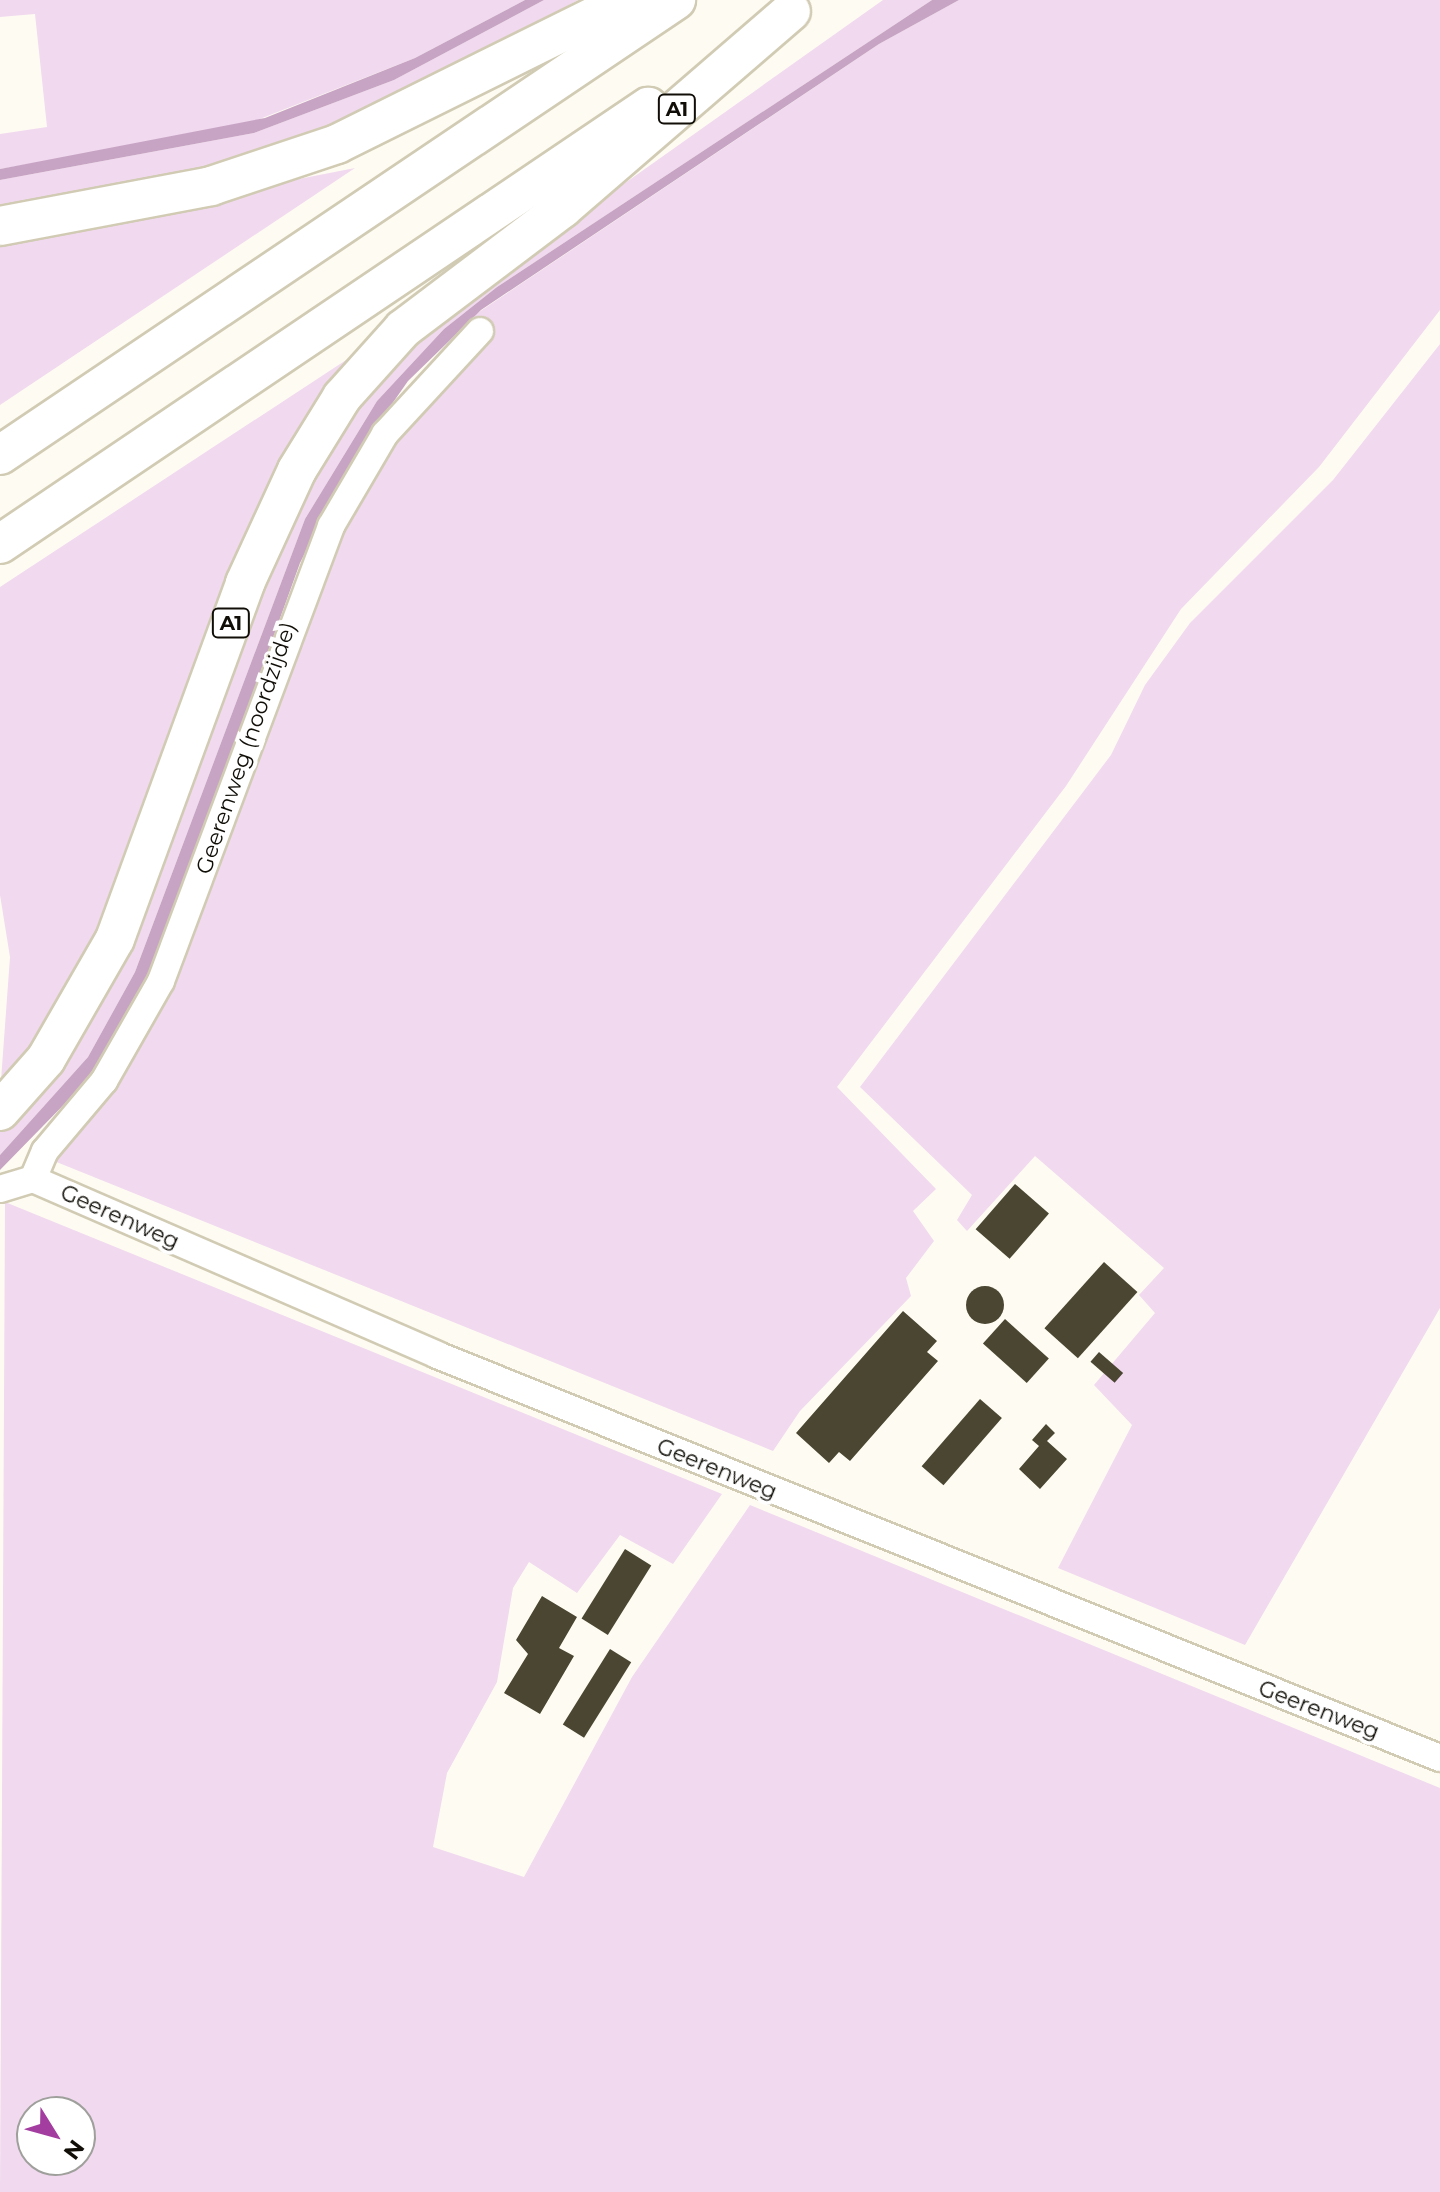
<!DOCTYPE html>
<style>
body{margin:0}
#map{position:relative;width:1440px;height:2192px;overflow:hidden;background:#fefcf2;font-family:Montserrat,sans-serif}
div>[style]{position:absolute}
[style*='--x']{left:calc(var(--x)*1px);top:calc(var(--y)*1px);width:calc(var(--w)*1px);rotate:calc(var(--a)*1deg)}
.green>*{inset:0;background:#f1d9ef}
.water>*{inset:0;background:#c7a4c4}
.building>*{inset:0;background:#4a4632;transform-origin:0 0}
.round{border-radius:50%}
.roads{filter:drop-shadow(2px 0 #d1cbb4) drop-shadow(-2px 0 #d1cbb4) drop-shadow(0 2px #d1cbb4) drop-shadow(0 -2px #d1cbb4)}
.minor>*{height:26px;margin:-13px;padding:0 13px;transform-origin:13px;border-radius:13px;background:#fff}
.highway>*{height:38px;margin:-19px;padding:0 19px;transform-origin:19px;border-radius:19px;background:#fff}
span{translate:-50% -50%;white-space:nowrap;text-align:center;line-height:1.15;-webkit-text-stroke:8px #fff;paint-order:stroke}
.shield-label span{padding:2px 6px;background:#fff;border:2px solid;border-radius:6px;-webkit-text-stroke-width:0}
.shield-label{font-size:20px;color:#100e07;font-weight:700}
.street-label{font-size:22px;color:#100e07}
.north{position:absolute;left:16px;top:2096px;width:80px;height:80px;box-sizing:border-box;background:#fff;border:2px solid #9f9f9c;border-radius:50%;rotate:127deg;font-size:22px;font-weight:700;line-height:32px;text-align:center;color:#100e07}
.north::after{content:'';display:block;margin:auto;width:28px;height:36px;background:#a33da0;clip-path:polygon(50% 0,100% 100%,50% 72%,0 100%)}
</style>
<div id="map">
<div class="green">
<div style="clip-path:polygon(0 0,525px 0,415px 58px,237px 128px,0 169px,0 134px,47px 127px,35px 14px,0 17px)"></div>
<div style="clip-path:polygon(544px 0,578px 0,379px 111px,243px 161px,0 212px,0 180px,254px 133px,394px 80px)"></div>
<div style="clip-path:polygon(883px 0,932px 0,497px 287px,444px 329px,377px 401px,305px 519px,135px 972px,88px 1057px,0 1155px,0 1128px,70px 1052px,113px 977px,239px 638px,303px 490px,368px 392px,429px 329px,556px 232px)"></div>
<div style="clip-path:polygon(959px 0,1440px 0,1440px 310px,1319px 467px,1181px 609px,1066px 786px,837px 1087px,936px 1189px,913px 1211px,934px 1241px,906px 1278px,911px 1296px,800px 1411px,773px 1451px,54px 1161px,127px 1060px,301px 620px,379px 454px,485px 332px,473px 316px,879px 44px)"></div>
<div style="clip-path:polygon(355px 168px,0 405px,0 237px)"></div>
<div style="clip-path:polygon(372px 343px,97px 957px,0 1094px,10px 957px,0 895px,0 587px)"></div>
<div style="clip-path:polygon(1440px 344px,1440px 1308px,1245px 1645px,1058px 1568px,1132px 1425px,1094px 1385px,1155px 1313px,1139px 1295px,1164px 1268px,1035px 1156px,967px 1231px,957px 1220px,972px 1195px,860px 1087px,1111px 755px,1145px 685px,1190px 623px,1333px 480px)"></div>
<div style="clip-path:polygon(evenodd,5px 1202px,722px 1494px,673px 1564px,620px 1535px,577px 1593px,529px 1562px,513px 1588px,497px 1682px,447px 1773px,433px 1847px,524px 1877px,632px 1677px,750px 1505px,1440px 1788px,1440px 2192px,0 2192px,5px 1202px,32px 2112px,80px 2112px,80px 2160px,32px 2160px,32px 2112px)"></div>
</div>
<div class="water">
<div style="clip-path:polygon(525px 0,544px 0,394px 80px,254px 133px,0 180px,0 169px,265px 118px,415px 58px)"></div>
<div style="clip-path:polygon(932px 0,959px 0,879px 44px,481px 310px,408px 381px,350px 464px,300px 563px,159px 954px,131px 1010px,85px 1083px,0 1170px,0 1155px,88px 1057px,135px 972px,305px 519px,377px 401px,444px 329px,497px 287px)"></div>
</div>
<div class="building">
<div style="left:1015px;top:1184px;width:45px;height:60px;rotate:41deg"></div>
<div style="left:1104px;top:1262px;width:45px;height:89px;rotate:42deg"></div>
<div class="round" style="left:966px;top:1286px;width:38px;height:38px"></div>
<div style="clip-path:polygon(903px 1311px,937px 1341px,927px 1352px,938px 1361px,850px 1461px,839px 1452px,829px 1463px,796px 1433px)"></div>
<div style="left:1005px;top:1319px;width:59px;height:33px;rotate:42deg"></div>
<div style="left:1099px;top:1352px;width:32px;height:13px;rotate:41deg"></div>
<div style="left:980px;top:1399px;width:29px;height:89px;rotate:41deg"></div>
<div style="clip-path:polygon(1046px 1424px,1055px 1433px,1047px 1441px,1067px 1459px,1040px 1489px,1019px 1469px,1039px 1446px,1032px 1440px)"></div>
<div style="left:625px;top:1549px;width:31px;height:82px;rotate:32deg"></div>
<div style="clip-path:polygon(542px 1596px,577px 1617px,559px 1648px,574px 1656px,540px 1714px,504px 1693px,528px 1654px,516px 1640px)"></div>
<div style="left:610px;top:1649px;width:25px;height:89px;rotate:32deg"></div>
</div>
<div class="roads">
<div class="minor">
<div style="--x:33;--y:1179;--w:30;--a:-67"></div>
<div style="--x:45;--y:1151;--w:92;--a:-49.9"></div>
<div style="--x:104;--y:1081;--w:115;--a:-60.3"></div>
<div style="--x:161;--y:981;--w:486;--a:-69.5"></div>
<div style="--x:331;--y:526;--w:107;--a:-59.6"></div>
<div style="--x:385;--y:434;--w:140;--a:-47.3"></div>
<div style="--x:0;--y:1189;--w:34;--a:-17"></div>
<div style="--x:33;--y:1179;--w:441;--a:23.5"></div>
<div style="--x:437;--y:1355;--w:1081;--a:21.89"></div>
</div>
<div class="highway">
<div style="--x:0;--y:226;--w:215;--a:-10.7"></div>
<div style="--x:211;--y:186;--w:133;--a:-18.4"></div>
<div style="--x:337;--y:144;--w:324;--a:-26.4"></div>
<div style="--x:0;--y:455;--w:815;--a:-33.94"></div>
<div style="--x:0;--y:544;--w:782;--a:-34"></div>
<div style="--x:0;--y:1111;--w:69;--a:-48.5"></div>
<div style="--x:46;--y:1059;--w:138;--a:-60.1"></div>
<div style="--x:115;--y:939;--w:379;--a:-69.9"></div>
<div style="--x:245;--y:583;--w:124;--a:-65.3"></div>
<div style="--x:297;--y:470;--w:86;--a:-58.3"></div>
<div style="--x:342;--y:397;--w:91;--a:-48.1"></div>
<div style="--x:403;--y:329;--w:201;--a:-37.1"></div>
<div style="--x:563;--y:208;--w:301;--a:-40.8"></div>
</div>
</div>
<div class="shield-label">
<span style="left:677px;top:109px">A1</span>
<span style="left:231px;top:623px">A1</span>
</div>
<div class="street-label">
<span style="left:246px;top:748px;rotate:-71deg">Geerenweg (noordzijde)</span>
<span style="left:120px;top:1217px;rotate:24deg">Geerenweg</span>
<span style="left:717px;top:1469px;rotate:22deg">Geerenweg</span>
<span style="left:1319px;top:1710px;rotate:21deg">Geerenweg</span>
</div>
<div class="north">N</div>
</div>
